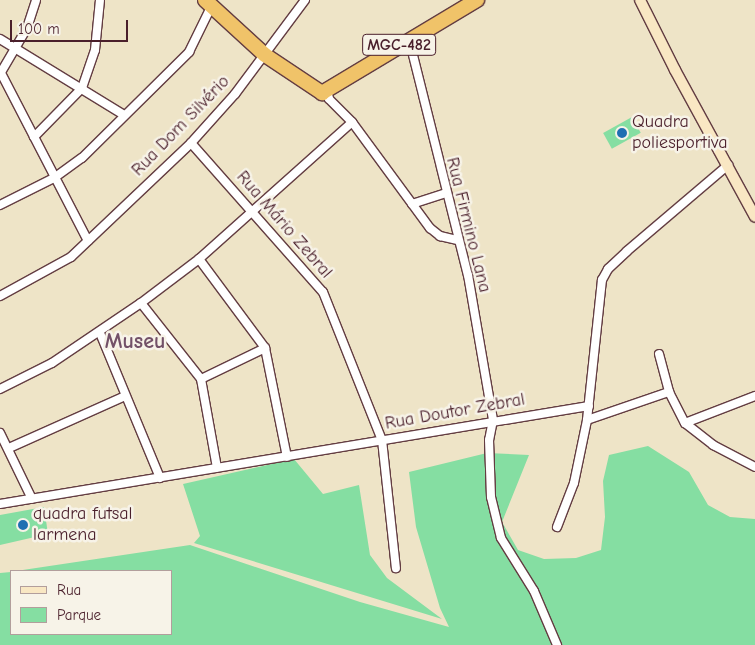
<!DOCTYPE html>
<meta charset="utf-8">
<style>
body{margin:0}
#map{position:relative;width:755px;height:645px;overflow:hidden;background:#eee4c7;font-family:"Comic Neue",sans-serif}
div>[style]{position:absolute}
[style*='--x']{left:calc(var(--x)*1px);top:calc(var(--y)*1px);width:calc(var(--w)*1px);rotate:calc(var(--a)*1deg)}
.green>*{inset:0;background:#85dea2;transform-origin:0 0}
.roads{filter:drop-shadow(1px 0 #633d42) drop-shadow(-1px 0 #633d42) drop-shadow(0 1px #633d42) drop-shadow(0 -1px #633d42)}
.street>*{height:8px;margin:-4px;padding:0 4px;transform-origin:4px;border-radius:4px;background:#fff}
.secondary>*{height:10px;margin:-5px;padding:0 5px;transform-origin:5px;border-radius:5px;background:#f9e7c3}
.highway>*{height:14px;margin:-7px;padding:0 7px;transform-origin:7px;border-radius:7px;background:#f0c369}
.dots>*{width:14px;height:14px;translate:-50% -50%;box-sizing:border-box;border:2px solid #f7f3e8;border-radius:50%}
span{translate:-50% -50%;white-space:nowrap;text-align:center;line-height:1.15;-webkit-text-stroke:5px #f7f3e8;paint-order:stroke}
.shield-label span{padding:1px 4px;background:#f7f3e8;border:1px solid;border-radius:4px;-webkit-text-stroke-width:0}
.shield-label{font-size:16px;color:#4a1f2b;font-weight:700}
.poi-label{font-size:18px;color:#4a1f2b}
.left{translate:0 -50%;text-align:left}
.street-label{font-size:18px;color:#4a1f2b}
.district-label{font-size:22px;color:#735168;font-weight:700}
.legend{position:absolute;left:10px;top:570px;width:162px;height:65px;box-sizing:border-box;background:#f7f3e8;border:1px solid #b29e9c;margin:0;padding:6px 9px;list-style:none;font-size:15px;color:#4a1f2b}
.legend li{display:flex;align-items:center;gap:10px;height:25px}
.legend b{width:25px;border:1px solid #b29e9c}
.scale{position:absolute;left:10px;top:20px;width:118px;height:22px;box-sizing:border-box;border:2px solid #4a1f2b;border-top:0;padding-left:6px;font-size:15px;line-height:18px;white-space:nowrap;color:#4a1f2b;-webkit-text-stroke:4px #f7f3e8;paint-order:stroke}
</style>
<div id="map">
<div class="green">
<div style="left:632px;top:117px;width:18px;height:33px;rotate:61deg"></div>
<div style="clip-path:polygon(648px 446px,689px 472px,708px 505px,730px 517px,755px 519px,755px 645px,0 645px,0 573px,11px 572px,11px 634px,171px 634px,171px 571px,16px 571px,190px 545px,360px 602px,449px 627px,440px 608px,416px 527px,409px 472px,487px 453px,529px 455px,502px 522px,518px 550px,544px 559px,576px 558px,601px 550px,605px 517px,603px 481px,609px 455px)"></div>
<div style="clip-path:polygon(294px 459px,323px 494px,359px 485px,370px 555px,387px 578px,442px 619px,194px 543px,200px 536px,183px 484px)"></div>
<div style="clip-path:polygon(44px 507px,48px 534px,0 545px,0 515px)"></div>
</div>
<div class="roads">
<div class="street">
<div style="--x:0;--y:39;--w:145;--a:31.5"></div>
<div style="--x:409;--y:39;--w:243;--a:76"></div>
<div style="--x:468;--y:275;--w:147;--a:80.2"></div>
<div style="--x:493;--y:420;--w:20;--a:101"></div>
<div style="--x:489;--y:440;--w:57;--a:88"></div>
<div style="--x:491;--y:497;--w:42;--a:76.3"></div>
<div style="--x:501;--y:538;--w:62;--a:58.1"></div>
<div style="--x:534;--y:591;--w:59;--a:66.9"></div>
<div style="--x:1;--y:73;--w:189;--a:62.6"></div>
<div style="--x:0;--y:74;--w:53;--a:-59.6"></div>
<div style="--x:27;--y:28;--w:29;--a:-72"></div>
<div style="--x:327;--y:90;--w:9;--a:77"></div>
<div style="--x:329;--y:99;--w:33;--a:45"></div>
<div style="--x:352;--y:122;--w:132;--a:53.7"></div>
<div style="--x:430;--y:228;--w:13;--a:39"></div>
<div style="--x:440;--y:236;--w:18;--a:13"></div>
<div style="--x:34;--y:137;--w:69;--a:-45.6"></div>
<div style="--x:82;--y:88;--w:40;--a:-71.1"></div>
<div style="--x:95;--y:50;--w:50;--a:-84.3"></div>
<div style="--x:191;--y:143;--w:199;--a:48.5"></div>
<div style="--x:323;--y:292;--w:159;--a:68.3"></div>
<div style="--x:382;--y:440;--w:129;--a:83.8"></div>
<div style="--x:412;--y:204;--w:35;--a:-18"></div>
<div style="--x:0;--y:205;--w:60;--a:-26.6"></div>
<div style="--x:54;--y:178;--w:34;--a:-36"></div>
<div style="--x:82;--y:158;--w:151;--a:-44.7"></div>
<div style="--x:189;--y:52;--w:52;--a:-63.9"></div>
<div style="--x:199;--y:259;--w:111;--a:53.4"></div>
<div style="--x:265;--y:348;--w:111;--a:78.6"></div>
<div style="--x:0;--y:296;--w:81;--a:-28.8"></div>
<div style="--x:71;--y:257;--w:166;--a:-43.5"></div>
<div style="--x:191;--y:143;--w:66;--a:-48.1"></div>
<div style="--x:235;--y:94;--w:117;--a:-53.3"></div>
<div style="--x:141;--y:303;--w:97;--a:51.7"></div>
<div style="--x:201;--y:379;--w:90;--a:79.8"></div>
<div style="--x:100;--y:333;--w:157;--a:67.5"></div>
<div style="--x:659;--y:354;--w:39;--a:75"></div>
<div style="--x:669;--y:392;--w:35;--a:63"></div>
<div style="--x:685;--y:423;--w:36;--a:38"></div>
<div style="--x:713;--y:445;--w:47;--a:27.6"></div>
<div style="--x:201;--y:379;--w:71;--a:-25.8"></div>
<div style="--x:0;--y:389;--w:58;--a:-26.6"></div>
<div style="--x:52;--y:363;--w:107;--a:-34"></div>
<div style="--x:141;--y:303;--w:73;--a:-37.2"></div>
<div style="--x:199;--y:259;--w:205;--a:-41.8"></div>
<div style="--x:587;--y:420;--w:87;--a:-18.9"></div>
<div style="--x:685;--y:423;--w:75;--a:-21.1"></div>
<div style="--x:0;--y:433;--w:73;--a:64.1"></div>
<div style="--x:9;--y:448;--w:127;--a:-24.1"></div>
<div style="--x:0;--y:504;--w:597;--a:-9.45"></div>
<div style="--x:557;--y:527;--w:47;--a:-68.9"></div>
<div style="--x:574;--y:483;--w:64;--a:-78.3"></div>
<div style="--x:587;--y:420;--w:141;--a:-83.9"></div>
<div style="--x:602;--y:280;--w:13;--a:-61"></div>
<div style="--x:608;--y:269;--w:26;--a:-43"></div>
<div style="--x:627;--y:251;--w:133;--a:-40.4"></div>
</div>
<div class="secondary">
<div style="--x:640;--y:0;--w:78;--a:63.4"></div>
<div style="--x:675;--y:70;--w:167;--a:61.4"></div>
</div>
<div class="highway">
<div style="--x:205;--y:0;--w:81;--a:42.5"></div>
<div style="--x:265;--y:55;--w:69;--a:33.7"></div>
<div style="--x:322;--y:93;--w:181;--a:-31"></div>
</div>
</div>
<div class="dots">
<div style="left:622px;top:133px;background:#1f6fb2"></div>
<div style="left:23px;top:525px;background:#1f6fb2"></div>
</div>
<div class="shield-label">
<span style="left:399px;top:45px">MGC-482</span>
</div>
<div class="poi-label">
<span class="left" style="left:632px;top:133px">Quadra<br>poliesportiva</span>
<span class="left" style="left:33px;top:525px">quadra futsal<br>larmena</span>
</div>
<div class="street-label">
<span style="left:181px;top:126px;rotate:-46deg">Rua Dom Silvério</span>
<span style="left:284px;top:225px;rotate:49deg">Rua Mário Zebral</span>
<span style="left:468px;top:225px;rotate:76deg">Rua Firmino Lana</span>
<span style="left:455px;top:412px;rotate:-10deg">Rua Doutor Zebral</span>
</div>
<div class="district-label">
<span style="left:135px;top:342px">Museu</span>
</div>
<ul class="legend">
<li><b style="height:6px;background:#f9e7c3"></b>Rua</li>
<li><b style="height:14px;background:#85dea2"></b>Parque</li>
</ul>
<div class="scale">100 m</div>
</div>
